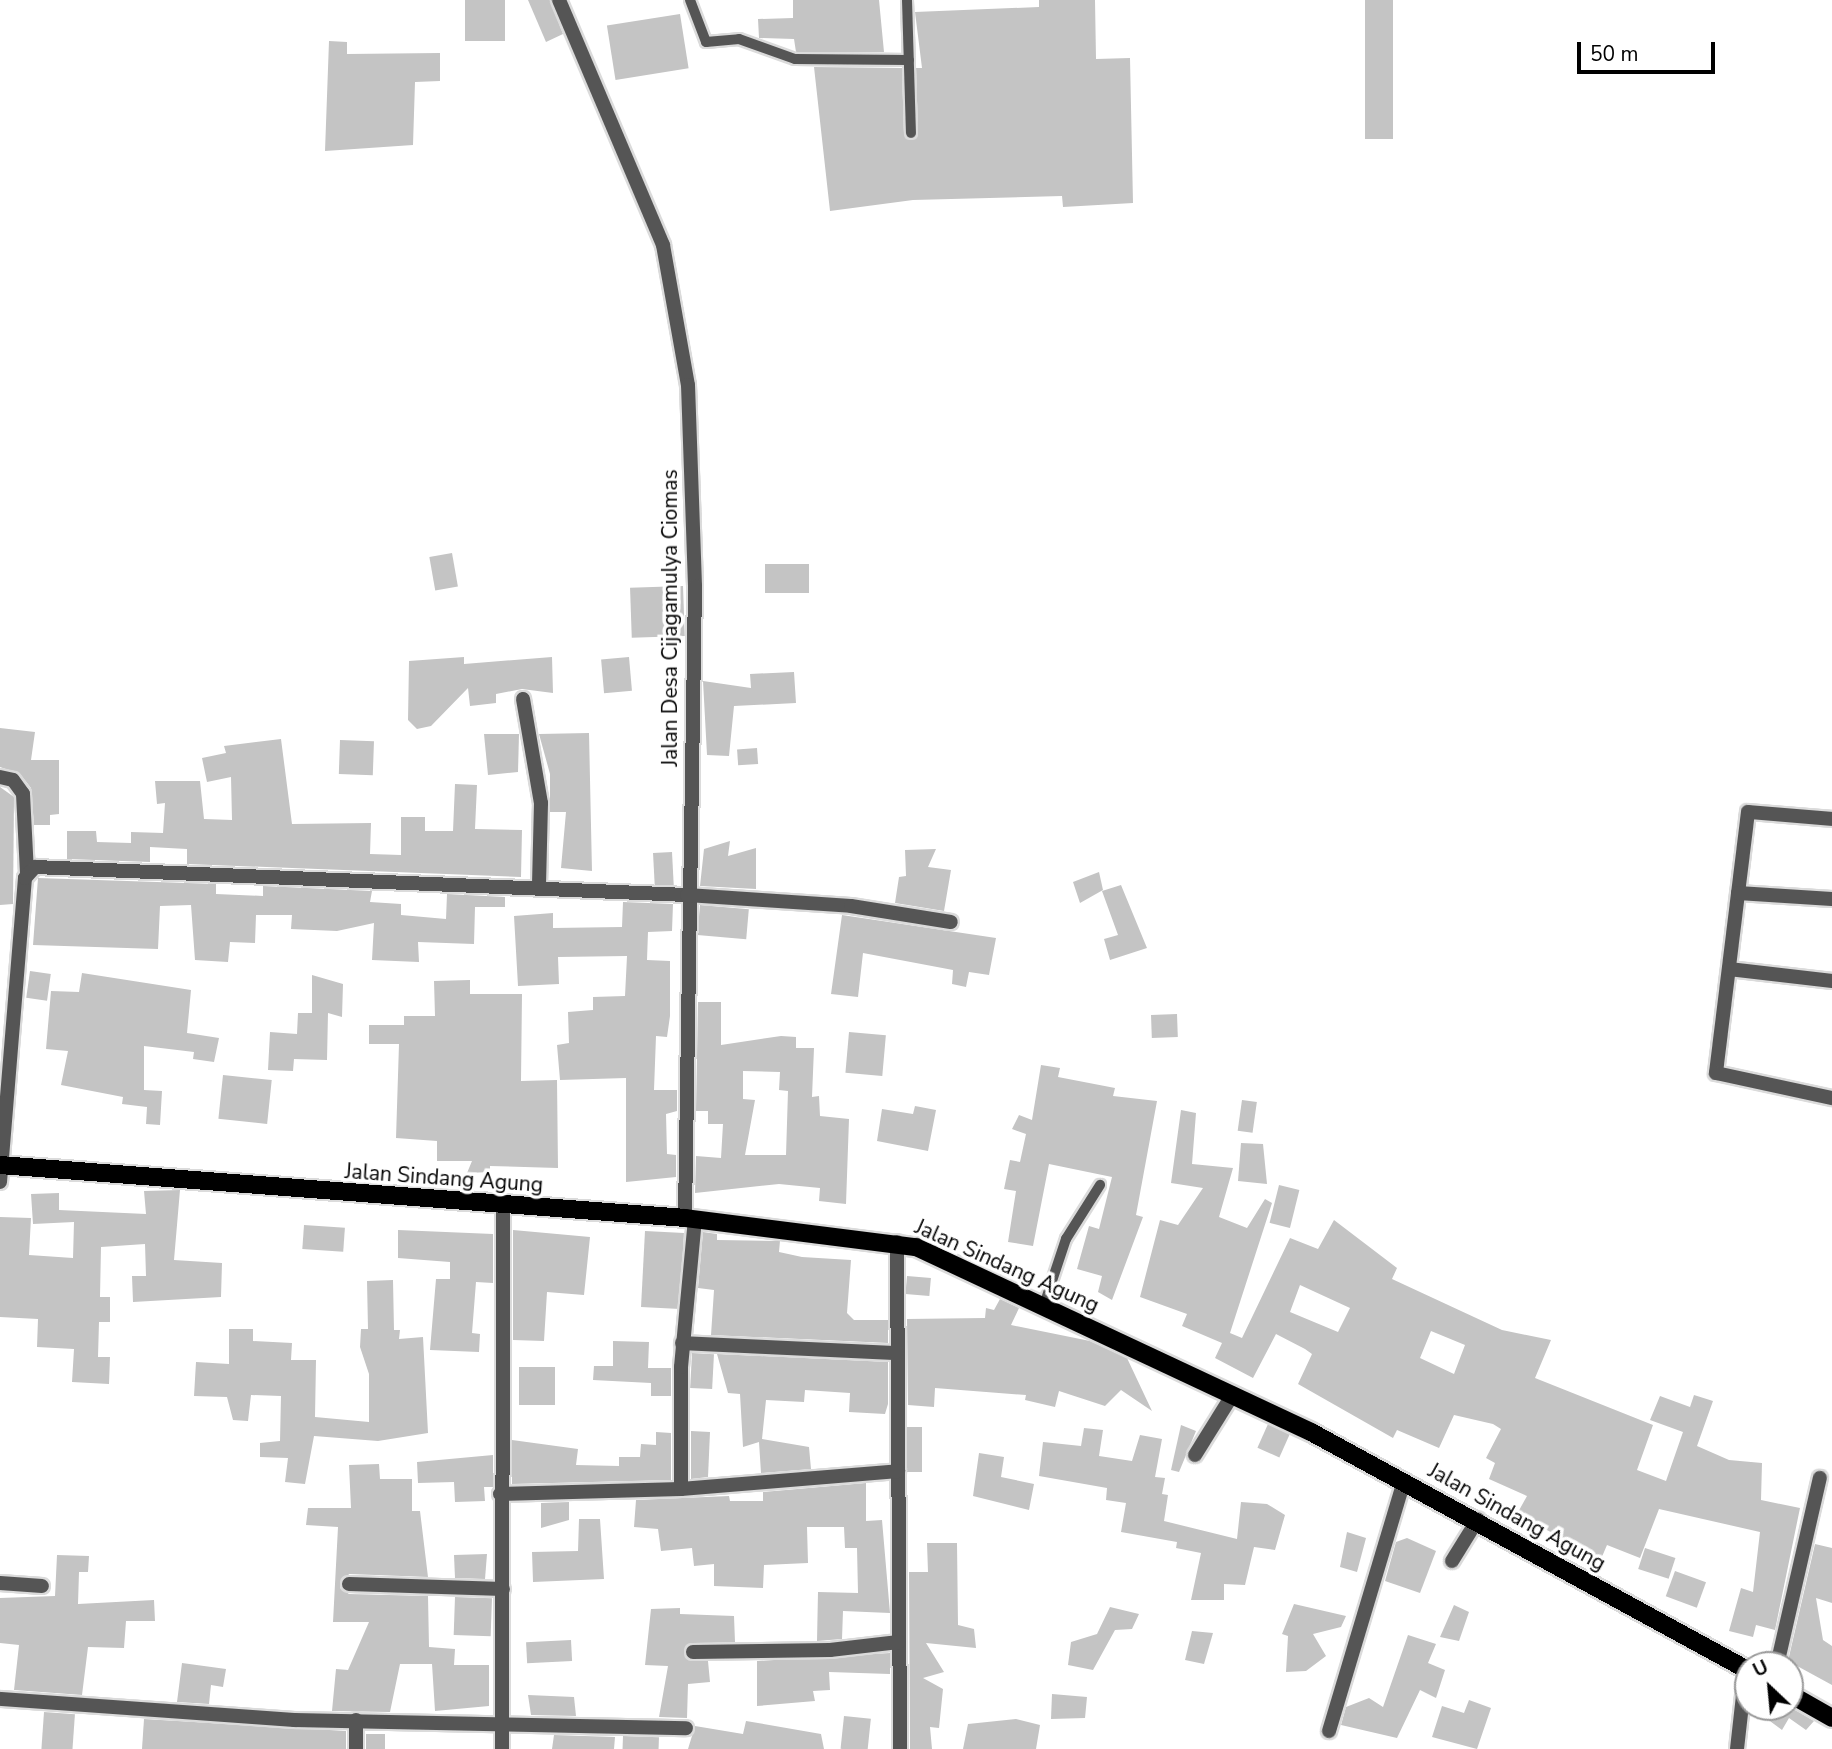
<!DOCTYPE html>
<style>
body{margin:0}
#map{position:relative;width:1832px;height:1749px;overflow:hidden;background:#fff;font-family:"Nunito Sans",sans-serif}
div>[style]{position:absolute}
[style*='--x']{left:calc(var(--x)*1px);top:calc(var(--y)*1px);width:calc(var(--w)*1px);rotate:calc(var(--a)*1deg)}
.building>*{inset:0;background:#c4c4c4;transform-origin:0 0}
.roads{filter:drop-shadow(2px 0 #dbdbdb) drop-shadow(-2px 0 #dbdbdb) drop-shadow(0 2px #dbdbdb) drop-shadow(0 -2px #dbdbdb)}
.service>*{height:10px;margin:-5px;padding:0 5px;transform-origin:5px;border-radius:5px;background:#555}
.minor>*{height:14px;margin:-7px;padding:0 7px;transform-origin:7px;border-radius:7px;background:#555}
.primary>*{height:18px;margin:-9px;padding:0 9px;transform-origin:9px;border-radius:9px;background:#000}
span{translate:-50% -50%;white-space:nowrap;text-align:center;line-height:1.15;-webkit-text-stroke:7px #fff;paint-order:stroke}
.street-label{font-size:21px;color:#000}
.north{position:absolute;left:1734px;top:1651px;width:70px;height:70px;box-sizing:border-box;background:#fff;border:2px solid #999;border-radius:50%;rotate:334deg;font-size:19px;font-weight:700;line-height:28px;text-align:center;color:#000}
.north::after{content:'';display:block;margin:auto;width:24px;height:32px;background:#000;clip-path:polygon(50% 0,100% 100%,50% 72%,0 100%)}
.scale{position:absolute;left:1577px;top:42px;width:138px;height:32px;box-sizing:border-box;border:4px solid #000;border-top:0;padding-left:9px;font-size:21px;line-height:24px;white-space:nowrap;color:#000;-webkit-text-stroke:5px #fff;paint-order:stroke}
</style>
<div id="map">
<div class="building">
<div style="left:465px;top:0;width:40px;height:41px"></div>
<div style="clip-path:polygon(528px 0,550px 0,563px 34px,546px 42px)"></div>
<div style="clip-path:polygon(793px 0,879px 0,884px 52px,796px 52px,794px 39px,759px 38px,758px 19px,793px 18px)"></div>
<div style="clip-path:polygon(1039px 0,1095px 0,1096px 59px,1130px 58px,1133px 203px,1063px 207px,1062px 196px,913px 200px,830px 211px,814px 67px,902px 68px,904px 133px,912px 140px,918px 133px,916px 68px,922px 68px,915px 12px,1039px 7px)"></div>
<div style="left:1365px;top:0;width:28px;height:139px"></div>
<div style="left:680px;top:14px;width:55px;height:74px;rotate:81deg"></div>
<div style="clip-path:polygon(329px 41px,347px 42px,347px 54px,440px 53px,440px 81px,415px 82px,413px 145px,325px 151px)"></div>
<div style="left:452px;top:553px;width:34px;height:23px;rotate:80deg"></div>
<div style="left:765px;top:564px;width:44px;height:29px"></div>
<div style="left:683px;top:586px;width:50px;height:53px;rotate:88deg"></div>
<div style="clip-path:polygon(464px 657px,464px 664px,552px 657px,553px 693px,522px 689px,496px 694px,496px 703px,470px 706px,468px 688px,431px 726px,417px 729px,408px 720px,409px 661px)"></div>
<div style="left:629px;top:657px;width:34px;height:28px;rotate:85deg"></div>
<div style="clip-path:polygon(794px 672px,796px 703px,734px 706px,729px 756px,707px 755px,703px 681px,751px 688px,750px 674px)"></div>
<div style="clip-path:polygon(0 728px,35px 732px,31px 760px,59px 760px,59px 814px,50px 815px,50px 825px,34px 825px,31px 788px,20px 774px,0 767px)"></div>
<div style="clip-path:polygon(589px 733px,592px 871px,561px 868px,566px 812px,550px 812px,550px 774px,539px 734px)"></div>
<div style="clip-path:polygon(484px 734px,519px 734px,518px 772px,488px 775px)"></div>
<div style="clip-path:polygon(281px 739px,292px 824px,371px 823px,370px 854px,401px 855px,401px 817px,425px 817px,425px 831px,453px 831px,455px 784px,477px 785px,475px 829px,522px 830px,521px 877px,187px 864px,187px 849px,150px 847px,150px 862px,67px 859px,67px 831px,96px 831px,97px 842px,131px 843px,131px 832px,163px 833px,165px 803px,157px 804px,155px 781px,200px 781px,204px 819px,232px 820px,231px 777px,207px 782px,202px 758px,226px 753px,224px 746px)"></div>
<div style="left:340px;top:740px;width:34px;height:34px;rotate:2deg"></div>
<div style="left:757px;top:748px;width:16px;height:20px;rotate:86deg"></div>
<div style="clip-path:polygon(0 787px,14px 797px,13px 904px,0 905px)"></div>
<div style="clip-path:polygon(730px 841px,728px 856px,756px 848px,756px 889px,700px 886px,704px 849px)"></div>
<div style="clip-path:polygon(936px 849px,928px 867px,951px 870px,944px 911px,895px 903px,899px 877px,906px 876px,905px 850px)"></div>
<div style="left:672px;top:852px;width:33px;height:19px;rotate:87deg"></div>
<div style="clip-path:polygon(1099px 872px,1103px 890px,1080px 903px,1073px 882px)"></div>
<div style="clip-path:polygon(38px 878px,216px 884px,216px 894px,263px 896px,263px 886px,372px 891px,370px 902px,401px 904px,401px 915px,446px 919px,447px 894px,505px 897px,505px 907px,475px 907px,474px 944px,418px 942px,419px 962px,372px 960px,374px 923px,337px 931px,291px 929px,292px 915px,256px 915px,255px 943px,230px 942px,228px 962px,195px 960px,191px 905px,160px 906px,158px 949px,33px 945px)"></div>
<div style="clip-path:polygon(1121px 885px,1147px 948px,1110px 960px,1104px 939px,1118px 935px,1102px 891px)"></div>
<div style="clip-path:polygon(623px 902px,673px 904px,672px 931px,648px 932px,647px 960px,670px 961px,670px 1016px,667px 1037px,656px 1036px,654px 1090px,677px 1090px,677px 1111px,666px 1114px,667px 1154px,676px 1155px,676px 1177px,626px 1182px,626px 1078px,560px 1080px,557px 1045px,569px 1043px,568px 1012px,593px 1010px,593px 997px,625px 996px,627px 956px,558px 957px,559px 984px,518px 986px,514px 916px,553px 913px,553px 928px,622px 927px)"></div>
<div style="left:700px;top:905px;width:49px;height:30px;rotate:5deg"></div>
<div style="clip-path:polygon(842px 915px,996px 938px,989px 975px,969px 972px,966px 987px,952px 984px,953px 970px,863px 953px,858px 997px,831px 994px)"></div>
<div style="left:30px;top:971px;width:21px;height:27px;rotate:8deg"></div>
<div style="clip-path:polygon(82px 973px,191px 990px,187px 1033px,219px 1038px,214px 1062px,193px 1059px,194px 1052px,144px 1046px,144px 1090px,162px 1091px,160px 1125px,146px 1124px,147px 1107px,122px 1104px,123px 1097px,61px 1085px,68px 1051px,46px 1049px,51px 991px,79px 992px)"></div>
<div style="clip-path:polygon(312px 975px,343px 984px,342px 1017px,328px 1013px,327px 1060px,294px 1059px,293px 1071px,268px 1070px,270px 1032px,297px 1034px,298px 1013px,312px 1013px)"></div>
<div style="clip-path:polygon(470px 980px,470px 994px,522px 994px,521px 1081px,557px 1080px,558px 1168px,490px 1166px,490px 1172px,467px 1173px,472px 1161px,437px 1161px,437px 1141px,396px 1138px,399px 1044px,369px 1044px,369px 1025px,404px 1025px,404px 1016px,435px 1016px,434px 981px)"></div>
<div style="clip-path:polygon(evenodd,698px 1002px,721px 1002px,721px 1045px,781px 1036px,796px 1037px,796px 1048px,814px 1048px,812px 1097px,819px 1096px,820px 1116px,849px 1119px,846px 1204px,819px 1201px,820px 1188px,779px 1184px,695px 1193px,696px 1156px,721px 1158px,723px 1124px,708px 1124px,708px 1111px,696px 1111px,698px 1002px,743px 1071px,780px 1072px,779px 1090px,788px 1091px,786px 1155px,745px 1155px,755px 1100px,743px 1099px,743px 1071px)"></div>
<div style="left:1177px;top:1014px;width:23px;height:26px;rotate:88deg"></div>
<div style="left:849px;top:1032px;width:37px;height:41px;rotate:5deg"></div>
<div style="clip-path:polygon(1041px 1065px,1060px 1068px,1058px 1077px,1115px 1088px,1113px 1096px,1157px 1101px,1136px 1215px,1143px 1217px,1112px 1300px,1098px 1292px,1102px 1276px,1077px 1269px,1089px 1226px,1099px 1229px,1112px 1177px,1049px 1164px,1033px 1246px,1008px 1242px,1016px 1191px,1004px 1189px,1010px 1160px,1020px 1162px,1026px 1134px,1012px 1129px,1019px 1115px,1032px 1120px)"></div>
<div style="left:223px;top:1075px;width:49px;height:44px;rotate:6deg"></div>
<div style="left:1242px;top:1100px;width:15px;height:31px;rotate:8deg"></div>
<div style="clip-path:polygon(915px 1106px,936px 1110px,928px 1151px,877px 1141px,882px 1109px,913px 1114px)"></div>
<div style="clip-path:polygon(evenodd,1181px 1110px,1196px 1113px,1192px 1164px,1233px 1168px,1219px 1217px,1247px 1228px,1265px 1199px,1272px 1203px,1230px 1333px,1242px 1338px,1290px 1238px,1318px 1249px,1334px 1220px,1397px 1268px,1392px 1279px,1502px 1330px,1551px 1340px,1535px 1378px,1653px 1425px,1637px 1470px,1666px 1481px,1683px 1432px,1650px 1420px,1660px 1396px,1690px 1407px,1694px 1395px,1713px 1401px,1697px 1446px,1729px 1460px,1762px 1463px,1761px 1500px,1800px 1508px,1775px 1630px,1756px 1625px,1753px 1637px,1729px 1631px,1741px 1588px,1753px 1592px,1760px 1532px,1659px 1509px,1640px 1558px,1607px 1545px,1601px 1559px,1517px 1514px,1527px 1496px,1489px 1479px,1495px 1463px,1486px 1458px,1501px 1429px,1493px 1424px,1454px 1415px,1439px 1448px,1397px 1430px,1393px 1438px,1298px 1384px,1312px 1354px,1305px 1349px,1276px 1334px,1253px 1378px,1215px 1358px,1222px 1343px,1182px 1326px,1187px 1314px,1140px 1297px,1160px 1220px,1178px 1225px,1203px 1188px,1171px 1183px,1181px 1110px,1300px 1285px,1350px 1308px,1338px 1332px,1290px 1312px,1300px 1285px,1181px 1110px,1431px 1331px,1465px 1345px,1454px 1374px,1420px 1358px,1431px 1331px)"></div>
<div style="clip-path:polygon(1241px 1143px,1263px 1144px,1267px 1184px,1238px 1181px)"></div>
<div style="left:1279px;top:1185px;width:21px;height:39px;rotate:14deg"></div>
<div style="clip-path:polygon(180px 1190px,174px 1260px,222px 1263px,221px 1297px,133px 1302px,132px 1276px,146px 1276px,145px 1244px,101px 1247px,100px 1297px,110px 1297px,110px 1322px,99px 1322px,98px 1357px,110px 1357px,109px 1384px,72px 1382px,74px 1349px,37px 1347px,38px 1319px,0 1317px,0 1217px,31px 1218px,29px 1255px,73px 1258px,74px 1222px,33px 1224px,31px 1194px,59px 1193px,59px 1210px,146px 1214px,144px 1191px)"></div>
<div style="left:304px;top:1225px;width:41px;height:24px;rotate:4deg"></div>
<div style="clip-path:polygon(398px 1230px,493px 1234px,493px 1283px,476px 1282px,472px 1333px,480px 1334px,479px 1352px,430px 1350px,436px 1279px,450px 1279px,450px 1262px,398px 1258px)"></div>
<div style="clip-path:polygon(513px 1230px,590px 1237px,584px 1295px,547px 1292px,544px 1341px,513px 1340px)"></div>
<div style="left:645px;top:1231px;width:39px;height:76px;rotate:3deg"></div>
<div style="clip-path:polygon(703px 1232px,717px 1234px,717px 1240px,780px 1241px,779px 1252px,802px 1257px,851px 1260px,847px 1313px,854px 1320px,888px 1320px,888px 1343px,711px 1335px,714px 1290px,698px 1288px)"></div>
<div style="left:907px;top:1276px;width:24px;height:18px;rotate:5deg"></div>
<div style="clip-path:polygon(393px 1280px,394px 1330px,400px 1330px,399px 1339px,423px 1337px,428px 1433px,378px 1441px,314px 1436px,305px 1484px,285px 1482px,288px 1458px,260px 1457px,260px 1443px,280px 1441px,281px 1396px,251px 1395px,248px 1421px,233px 1420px,227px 1397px,194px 1396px,196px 1362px,229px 1364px,229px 1329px,253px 1329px,253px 1341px,292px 1343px,291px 1360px,316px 1360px,315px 1417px,369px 1422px,369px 1374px,360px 1347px,361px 1329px,368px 1329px,367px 1281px)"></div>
<div style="clip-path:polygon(1000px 1299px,1019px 1308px,1011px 1325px,1090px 1341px,1127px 1358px,1152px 1411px,1121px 1390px,1105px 1406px,1059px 1391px,1055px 1407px,1025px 1400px,1026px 1395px,935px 1388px,934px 1407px,908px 1405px,907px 1319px,985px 1318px,986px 1308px,994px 1310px)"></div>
<div style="clip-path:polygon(613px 1341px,649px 1342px,648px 1368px,671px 1368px,671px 1396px,651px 1396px,651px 1383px,593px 1380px,594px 1366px,613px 1366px)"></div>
<div style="left:692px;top:1353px;width:22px;height:35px;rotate:3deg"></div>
<div style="clip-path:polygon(717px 1354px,888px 1362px,888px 1404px,885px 1414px,849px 1412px,850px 1393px,805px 1390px,804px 1402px,766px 1400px,762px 1439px,809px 1447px,811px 1469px,761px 1473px,759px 1442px,743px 1447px,740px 1394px,728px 1393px)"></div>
<div style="left:519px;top:1367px;width:36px;height:38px"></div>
<div style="left:1268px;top:1424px;width:24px;height:26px;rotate:24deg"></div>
<div style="clip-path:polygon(1181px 1425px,1196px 1431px,1179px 1472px,1171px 1470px)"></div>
<div style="left:922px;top:1427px;width:45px;height:15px;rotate:90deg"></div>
<div style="clip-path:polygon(1084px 1428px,1103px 1430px,1099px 1456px,1132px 1461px,1140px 1435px,1162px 1439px,1155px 1477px,1165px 1478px,1162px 1494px,1168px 1495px,1164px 1521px,1237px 1539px,1241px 1502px,1267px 1504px,1285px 1515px,1275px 1550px,1254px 1547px,1245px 1585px,1224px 1584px,1224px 1600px,1191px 1600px,1201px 1553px,1176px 1548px,1177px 1542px,1121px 1532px,1126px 1503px,1106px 1500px,1107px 1488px,1039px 1476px,1043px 1442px,1081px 1446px)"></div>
<div style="clip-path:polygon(691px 1431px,710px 1432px,708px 1477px,691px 1479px)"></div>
<div style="clip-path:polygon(656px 1432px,671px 1433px,671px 1480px,512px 1484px,512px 1440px,578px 1449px,576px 1465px,619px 1466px,619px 1457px,640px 1457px,641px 1444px,656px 1445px)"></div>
<div style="clip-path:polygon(979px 1453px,1004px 1457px,1001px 1477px,1034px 1484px,1029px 1510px,973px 1496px)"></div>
<div style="clip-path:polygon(493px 1455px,493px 1487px,484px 1487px,485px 1501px,455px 1502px,454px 1482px,418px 1483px,417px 1462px)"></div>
<div style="clip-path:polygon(379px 1464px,380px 1479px,412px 1479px,412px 1511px,420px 1511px,428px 1577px,349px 1574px,340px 1588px,349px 1594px,428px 1596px,429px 1647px,455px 1649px,454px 1665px,489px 1665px,489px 1706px,435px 1711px,432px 1664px,400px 1664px,390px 1712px,332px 1711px,336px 1669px,348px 1670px,369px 1622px,333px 1622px,338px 1527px,306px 1525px,308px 1508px,351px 1508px,349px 1465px)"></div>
<div style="clip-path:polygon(866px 1483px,866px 1521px,882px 1520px,890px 1613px,843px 1611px,842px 1639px,817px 1641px,818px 1592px,858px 1593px,857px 1548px,845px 1548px,844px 1527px,807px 1527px,808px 1563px,764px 1565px,763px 1588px,714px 1586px,714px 1564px,694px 1566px,692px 1548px,661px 1551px,658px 1529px,634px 1527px,636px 1500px,729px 1496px,730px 1501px,763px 1501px,763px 1492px)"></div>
<div style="clip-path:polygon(569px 1502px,569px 1520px,541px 1528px,541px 1503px)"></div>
<div style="clip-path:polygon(579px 1519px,600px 1519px,604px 1579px,533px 1582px,532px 1552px,578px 1551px)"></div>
<div style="clip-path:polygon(1347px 1532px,1366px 1538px,1357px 1572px,1340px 1567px)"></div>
<div style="clip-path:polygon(1407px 1538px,1436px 1551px,1420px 1593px,1385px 1581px,1396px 1542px)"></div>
<div style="clip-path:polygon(927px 1543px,957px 1543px,958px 1625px,974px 1629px,976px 1648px,926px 1643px,944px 1672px,923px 1678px,943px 1689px,939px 1728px,930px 1727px,932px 1749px,910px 1749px,909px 1572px,928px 1572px)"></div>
<div style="clip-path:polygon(1815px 1544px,1832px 1548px,1832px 1603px,1816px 1598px,1823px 1640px,1832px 1646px,1832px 1685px,1788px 1661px)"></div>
<div style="left:1645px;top:1548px;width:32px;height:22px;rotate:18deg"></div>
<div style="clip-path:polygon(487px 1554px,485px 1579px,455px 1578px,454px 1555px)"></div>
<div style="clip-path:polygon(57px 1555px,89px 1556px,88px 1572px,79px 1572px,78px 1604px,154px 1600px,155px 1621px,126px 1621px,124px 1648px,88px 1647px,82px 1695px,14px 1690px,19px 1645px,0 1643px,0 1598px,55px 1596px)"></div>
<div style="left:1675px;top:1571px;width:33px;height:27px;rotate:20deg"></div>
<div style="left:455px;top:1597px;width:37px;height:38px;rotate:2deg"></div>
<div style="clip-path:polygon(1294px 1604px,1346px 1616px,1341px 1627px,1313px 1634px,1326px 1656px,1306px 1671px,1286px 1672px,1288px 1636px,1282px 1634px)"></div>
<div style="clip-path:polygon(1454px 1605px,1469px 1612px,1459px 1641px,1440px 1637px)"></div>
<div style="clip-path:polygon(1110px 1607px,1139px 1614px,1132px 1629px,1115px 1630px,1093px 1670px,1068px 1665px,1071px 1642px,1097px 1634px)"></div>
<div style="clip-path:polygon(680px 1608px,680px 1614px,734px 1616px,735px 1642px,688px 1644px,688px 1660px,708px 1661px,710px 1682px,688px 1684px,687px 1718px,659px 1717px,668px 1666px,645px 1665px,651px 1609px)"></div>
<div style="clip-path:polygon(1192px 1631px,1213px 1633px,1204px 1664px,1185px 1660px)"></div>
<div style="clip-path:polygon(1408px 1635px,1436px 1644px,1428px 1663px,1445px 1670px,1436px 1698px,1420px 1690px,1397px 1738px,1341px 1725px,1346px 1707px,1369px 1698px,1383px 1707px)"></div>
<div style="left:571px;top:1640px;width:21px;height:45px;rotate:87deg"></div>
<div style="clip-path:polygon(890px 1653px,890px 1674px,829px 1672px,830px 1690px,813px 1691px,815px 1701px,757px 1706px,757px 1661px)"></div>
<div style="clip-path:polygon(182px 1663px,226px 1669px,223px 1687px,211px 1685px,209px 1704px,177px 1702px)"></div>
<div style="clip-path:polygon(1052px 1694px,1087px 1697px,1085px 1718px,1051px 1719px)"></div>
<div style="clip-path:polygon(528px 1695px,574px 1697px,576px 1716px,531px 1715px)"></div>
<div style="clip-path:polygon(1469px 1700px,1491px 1708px,1477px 1749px,1432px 1737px,1442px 1706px,1464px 1713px)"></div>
<div style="clip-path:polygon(1751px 1707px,1790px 1707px,1814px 1721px,1806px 1730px,1789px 1718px,1782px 1730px)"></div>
<div style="left:44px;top:1712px;width:31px;height:37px;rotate:4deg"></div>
<div style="left:844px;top:1716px;width:27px;height:33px;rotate:6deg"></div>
<div style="clip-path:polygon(144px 1719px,346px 1731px,346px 1749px,142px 1749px)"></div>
<div style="clip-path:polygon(1016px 1719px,1040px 1725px,1036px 1749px,963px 1749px,968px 1724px)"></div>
<div style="clip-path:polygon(746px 1721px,821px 1734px,824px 1749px,688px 1749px,695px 1726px,743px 1734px)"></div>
<div style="left:366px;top:1734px;width:19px;height:15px"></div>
<div style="clip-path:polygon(554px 1735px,615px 1737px,614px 1749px,552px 1749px)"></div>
<div style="left:623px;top:1736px;width:36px;height:13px;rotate:2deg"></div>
</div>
<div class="roads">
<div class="service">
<div style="--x:690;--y:0;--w:45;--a:69.1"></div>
<div style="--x:706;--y:42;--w:33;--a:-5"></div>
<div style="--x:739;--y:39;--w:59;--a:19.7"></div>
<div style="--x:795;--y:59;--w:114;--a:0.5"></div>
<div style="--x:907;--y:0;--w:133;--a:88.3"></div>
<div style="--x:1044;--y:1305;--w:70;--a:-71.6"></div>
<div style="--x:1066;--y:1239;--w:64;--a:-57.8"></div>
</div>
<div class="minor">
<div style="--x:559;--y:0;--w:266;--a:67"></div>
<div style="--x:663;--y:245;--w:142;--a:79.9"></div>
<div style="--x:688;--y:385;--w:201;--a:88"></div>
<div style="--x:695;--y:586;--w:632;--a:90.91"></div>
<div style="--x:523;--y:699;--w:106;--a:80.2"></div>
<div style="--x:541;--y:803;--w:84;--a:91.4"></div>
<div style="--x:0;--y:777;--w:13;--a:13"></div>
<div style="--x:13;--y:780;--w:17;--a:54"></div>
<div style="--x:23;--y:794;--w:79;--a:87.1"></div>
<div style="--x:1832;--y:819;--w:84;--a:-175.2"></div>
<div style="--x:1748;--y:812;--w:263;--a:97"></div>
<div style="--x:1716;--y:1073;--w:119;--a:12.2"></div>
<div style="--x:1738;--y:893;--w:94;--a:3.7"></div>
<div style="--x:1729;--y:969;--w:104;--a:6.6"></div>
<div style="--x:0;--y:1182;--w:305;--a:-85.3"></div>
<div style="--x:25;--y:878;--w:15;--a:-48"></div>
<div style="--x:35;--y:867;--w:653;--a:2.46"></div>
<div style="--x:687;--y:895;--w:164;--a:3.8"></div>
<div style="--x:851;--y:906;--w:101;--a:9.1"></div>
<div style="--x:897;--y:1242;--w:507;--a:89.66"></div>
<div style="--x:682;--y:1343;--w:216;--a:2.7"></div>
<div style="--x:1195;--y:1455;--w:72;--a:-58.1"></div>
<div style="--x:681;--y:1489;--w:218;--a:-4.7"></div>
<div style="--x:500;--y:1494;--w:181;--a:-1.6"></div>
<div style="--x:681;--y:1489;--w:122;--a:-90"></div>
<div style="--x:681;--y:1367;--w:149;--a:-84.6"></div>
<div style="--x:1452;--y:1561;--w:49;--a:-58.2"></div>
<div style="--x:0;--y:1583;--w:42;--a:4.1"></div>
<div style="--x:349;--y:1584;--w:154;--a:1.9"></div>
<div style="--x:693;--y:1652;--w:137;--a:-0.8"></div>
<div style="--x:830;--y:1650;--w:69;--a:-6.6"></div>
<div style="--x:1777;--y:1665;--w:192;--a:-77.1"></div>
<div style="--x:0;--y:1699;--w:295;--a:4.1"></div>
<div style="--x:294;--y:1720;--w:392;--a:1.2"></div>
<div style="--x:356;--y:1720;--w:29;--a:90"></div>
<div style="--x:1329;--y:1731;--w:261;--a:-73.3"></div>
<div style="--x:502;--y:1749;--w:543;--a:-89.89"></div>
<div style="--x:1737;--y:1749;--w:81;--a:-83.6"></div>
</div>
<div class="primary">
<div style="--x:0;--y:1165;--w:687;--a:4.42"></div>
<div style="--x:685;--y:1218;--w:233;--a:7.2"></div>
<div style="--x:916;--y:1247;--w:436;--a:25.1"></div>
<div style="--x:1311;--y:1432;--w:498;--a:28.6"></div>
<div style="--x:1790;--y:1694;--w:48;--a:29.7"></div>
</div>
</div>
<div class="street-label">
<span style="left:670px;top:618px;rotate:-90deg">Jalan Desa Cijagamulya Ciomas</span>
<span style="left:444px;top:1178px;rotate:4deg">Jalan Sindang Agung</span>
<span style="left:1007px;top:1266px;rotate:24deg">Jalan Sindang Agung</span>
<span style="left:1517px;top:1517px;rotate:29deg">Jalan Sindang Agung</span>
</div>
<div class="north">U</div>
<div class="scale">50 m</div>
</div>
